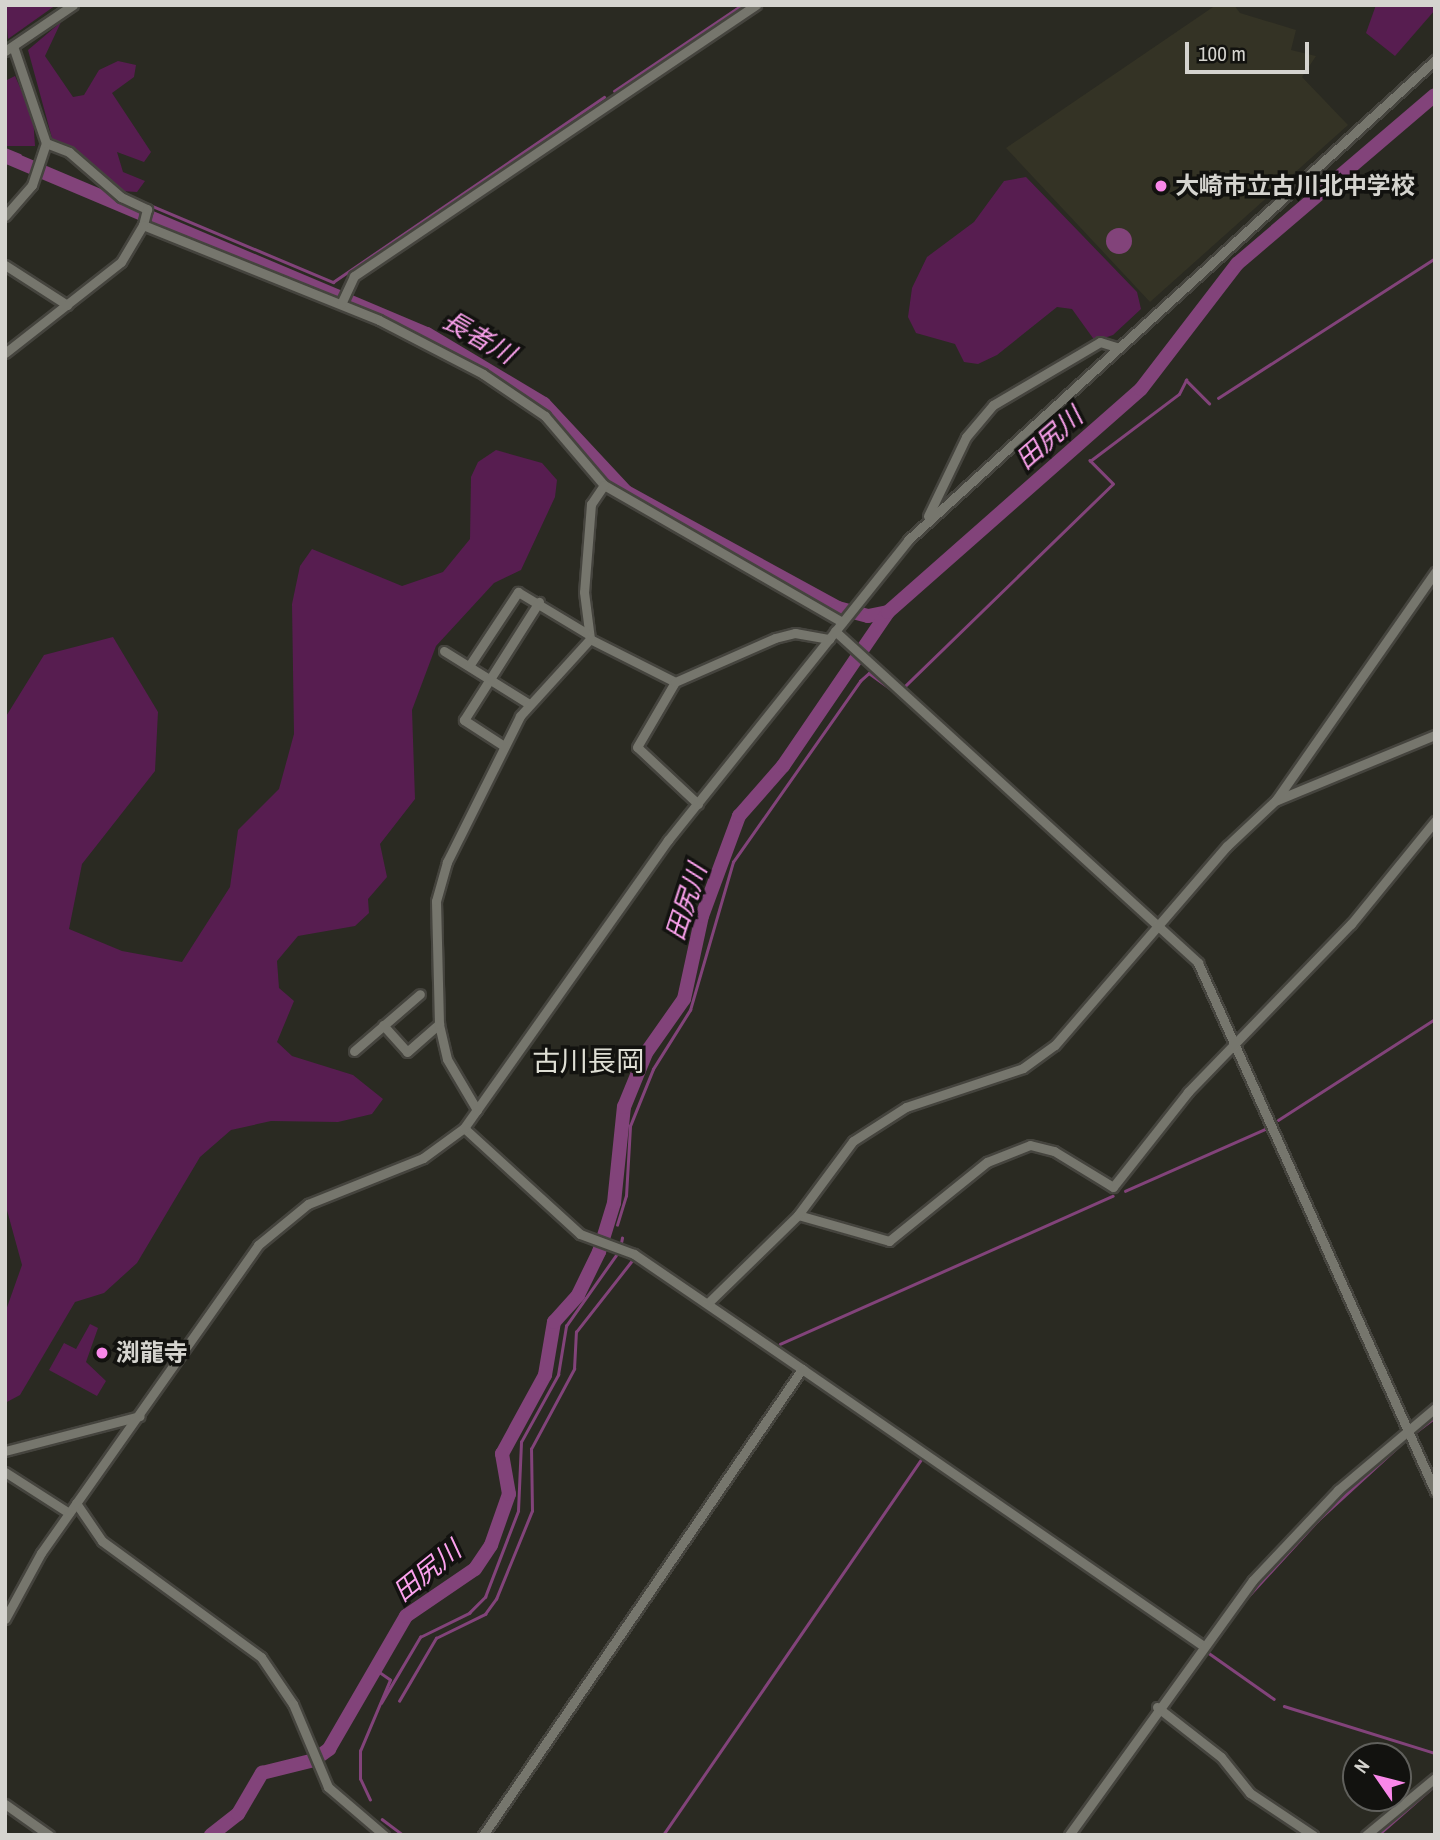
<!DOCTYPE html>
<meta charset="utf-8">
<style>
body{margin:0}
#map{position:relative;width:1440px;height:1840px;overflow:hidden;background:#2a2a22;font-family:"Archivo Narrow","Noto Sans JP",sans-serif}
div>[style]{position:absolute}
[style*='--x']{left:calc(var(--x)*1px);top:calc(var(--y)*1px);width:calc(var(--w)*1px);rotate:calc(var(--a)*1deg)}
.built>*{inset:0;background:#343325}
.green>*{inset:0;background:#571d50}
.water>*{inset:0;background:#82437a}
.round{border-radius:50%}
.stream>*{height:2.5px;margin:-1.25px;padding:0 1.25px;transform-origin:1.25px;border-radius:1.25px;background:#82437a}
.river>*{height:14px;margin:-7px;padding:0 7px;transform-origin:7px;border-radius:7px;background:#82437a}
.roads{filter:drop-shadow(2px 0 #45443e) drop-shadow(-2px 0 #45443e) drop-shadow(0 2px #45443e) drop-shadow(0 -2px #45443e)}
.minor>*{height:9px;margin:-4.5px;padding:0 4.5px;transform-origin:4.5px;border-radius:4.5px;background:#76766d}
.dots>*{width:19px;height:19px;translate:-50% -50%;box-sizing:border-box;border:4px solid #12120f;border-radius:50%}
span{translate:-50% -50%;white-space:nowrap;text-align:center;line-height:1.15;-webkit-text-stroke:7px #12120f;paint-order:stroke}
.poi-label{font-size:24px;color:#d5d4cf;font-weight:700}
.left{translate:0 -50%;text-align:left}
.water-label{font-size:26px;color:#fca2ee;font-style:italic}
.quarter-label{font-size:28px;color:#dfdfd5}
.frame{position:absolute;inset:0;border:7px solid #d5d4cf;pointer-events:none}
.north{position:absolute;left:1342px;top:1742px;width:70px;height:70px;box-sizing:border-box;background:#12120f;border:2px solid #60605c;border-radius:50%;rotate:305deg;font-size:19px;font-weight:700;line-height:28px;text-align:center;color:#d5d4cf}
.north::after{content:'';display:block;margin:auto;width:24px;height:32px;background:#f987e9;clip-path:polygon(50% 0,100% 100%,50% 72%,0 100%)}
.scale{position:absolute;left:1185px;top:42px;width:124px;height:32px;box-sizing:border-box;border:4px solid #d5d4cf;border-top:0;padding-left:9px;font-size:21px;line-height:24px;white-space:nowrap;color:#d5d4cf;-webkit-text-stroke:5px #12120f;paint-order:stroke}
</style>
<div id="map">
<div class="built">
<div style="clip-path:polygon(1216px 5px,1234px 5px,1240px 13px,1296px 30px,1291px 50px,1316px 56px,1302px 77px,1348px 125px,1150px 302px,1006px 148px)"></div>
</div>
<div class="green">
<div style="clip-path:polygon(5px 5px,56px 5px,8px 39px)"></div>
<div style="clip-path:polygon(1376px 5px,1430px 5px,1435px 10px,1395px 56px,1366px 33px)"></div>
<div style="clip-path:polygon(61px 22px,45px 56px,73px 97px,84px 95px,99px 70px,118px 61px,136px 65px,134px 77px,112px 93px,151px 152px,144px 162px,117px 152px,123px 172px,145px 181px,137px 192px,121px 191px,52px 138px,28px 50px)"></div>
<div style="clip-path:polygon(15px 76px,33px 116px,35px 146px,5px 146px,5px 81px)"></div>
<div style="clip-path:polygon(1026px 177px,1137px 292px,1141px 309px,1113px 335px,1095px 341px,1072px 309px,1057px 307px,997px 355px,978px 364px,964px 362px,955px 344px,916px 333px,908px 317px,912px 288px,927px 257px,974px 222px,1004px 181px)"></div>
<div style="clip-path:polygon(496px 450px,542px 463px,557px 480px,555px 497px,521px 570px,494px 583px,436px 646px,412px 710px,415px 799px,380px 844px,387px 877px,368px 899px,369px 913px,355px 926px,298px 936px,277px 961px,279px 988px,294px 1001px,277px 1042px,292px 1056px,353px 1075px,383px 1099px,372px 1114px,338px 1122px,271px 1121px,231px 1130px,200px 1157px,137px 1263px,104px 1293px,75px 1302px,20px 1395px,5px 1403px,5px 1313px,22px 1265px,5px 1203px,5px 718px,44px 655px,113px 637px,158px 712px,155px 771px,82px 864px,69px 929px,122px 951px,182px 962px,230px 887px,238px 830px,279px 789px,294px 734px,292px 604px,300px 566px,312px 549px,402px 586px,443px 572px,470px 539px,471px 477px,478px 462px)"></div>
<div style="clip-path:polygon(90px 1324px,98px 1328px,86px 1362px,106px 1381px,97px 1396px,49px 1370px,64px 1343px,76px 1349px)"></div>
</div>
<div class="water">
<div class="round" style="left:1106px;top:228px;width:26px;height:26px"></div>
</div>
<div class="stream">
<div style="--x:614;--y:91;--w:154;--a:-33.9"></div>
<div style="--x:5;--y:149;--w:16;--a:22"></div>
<div style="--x:138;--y:200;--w:212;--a:22.8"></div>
<div style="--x:333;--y:282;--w:328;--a:-34.3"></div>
<div style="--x:1218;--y:398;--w:258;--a:-32.8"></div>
<div style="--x:904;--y:687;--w:291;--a:-44.2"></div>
<div style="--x:1113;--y:484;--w:33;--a:-135"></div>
<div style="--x:1090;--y:461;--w:111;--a:-37"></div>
<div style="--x:1179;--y:394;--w:16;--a:-63"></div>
<div style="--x:1186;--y:380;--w:33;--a:45"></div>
<div style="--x:1278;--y:1120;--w:187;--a:-32.8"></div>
<div style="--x:1125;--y:1191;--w:153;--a:-23.9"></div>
<div style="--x:617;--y:1225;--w:30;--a:-73"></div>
<div style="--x:626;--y:1196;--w:70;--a:-86.7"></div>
<div style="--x:630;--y:1126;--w:61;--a:-68"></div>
<div style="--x:653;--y:1069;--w:70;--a:-57.9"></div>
<div style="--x:690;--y:1010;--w:154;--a:-73.8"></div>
<div style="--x:733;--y:862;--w:221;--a:-54.9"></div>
<div style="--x:860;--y:681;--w:12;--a:-42"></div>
<div style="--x:869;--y:673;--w:36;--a:36"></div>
<div style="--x:621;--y:1243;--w:5;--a:-79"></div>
<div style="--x:780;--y:1344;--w:364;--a:-24"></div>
<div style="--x:1414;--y:1433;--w:26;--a:-37"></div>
<div style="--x:1241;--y:1604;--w:113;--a:-47.5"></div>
<div style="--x:1317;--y:1521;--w:120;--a:-42.6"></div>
<div style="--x:1206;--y:1651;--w:83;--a:35.2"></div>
<div style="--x:399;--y:1701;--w:73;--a:-59.6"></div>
<div style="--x:436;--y:1638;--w:55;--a:-26.1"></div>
<div style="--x:485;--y:1614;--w:19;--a:-54"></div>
<div style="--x:496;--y:1599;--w:95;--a:-67.8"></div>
<div style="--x:532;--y:1511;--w:62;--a:-90.9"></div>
<div style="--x:531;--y:1449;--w:91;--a:-61.7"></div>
<div style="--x:574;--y:1369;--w:37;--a:-87"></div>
<div style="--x:576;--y:1332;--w:94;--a:-51.9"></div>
<div style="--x:381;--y:1703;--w:77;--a:-59.4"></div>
<div style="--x:420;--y:1637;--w:55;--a:-26.1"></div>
<div style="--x:469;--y:1613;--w:23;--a:-45"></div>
<div style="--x:485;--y:1597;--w:92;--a:-69"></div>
<div style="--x:518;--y:1511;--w:69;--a:-87.5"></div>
<div style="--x:521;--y:1442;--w:77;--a:-61.1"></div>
<div style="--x:558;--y:1375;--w:50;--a:-80.7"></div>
<div style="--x:566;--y:1326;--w:92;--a:-54.8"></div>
<div style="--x:1284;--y:1706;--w:158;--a:17.3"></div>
<div style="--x:370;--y:1800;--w:23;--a:-115"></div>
<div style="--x:360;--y:1779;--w:28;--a:-90"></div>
<div style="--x:360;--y:1751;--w:77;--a:-67.1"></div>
<div style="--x:390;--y:1680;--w:19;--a:-145"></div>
<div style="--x:382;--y:1819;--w:26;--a:37"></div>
<div style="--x:663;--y:1835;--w:459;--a:-55.5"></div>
<div style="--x:1378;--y:1835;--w:76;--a:-41.3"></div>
</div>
<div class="river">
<div style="--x:5;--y:156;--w:458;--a:22.9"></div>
<div style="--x:427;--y:334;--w:136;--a:30.9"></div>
<div style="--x:544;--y:404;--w:120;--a:47"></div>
<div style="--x:626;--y:492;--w:242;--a:28.7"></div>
<div style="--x:838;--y:608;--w:31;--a:15"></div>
<div style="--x:868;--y:616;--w:20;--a:-11"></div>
<div style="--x:211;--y:1835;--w:34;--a:-38"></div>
<div style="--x:238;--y:1814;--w:48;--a:-59.7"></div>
<div style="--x:262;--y:1773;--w:54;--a:-14"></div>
<div style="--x:314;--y:1760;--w:19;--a:-36"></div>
<div style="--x:329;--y:1749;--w:154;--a:-59.9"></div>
<div style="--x:406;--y:1616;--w:83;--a:-34.3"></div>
<div style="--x:475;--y:1569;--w:29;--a:-56"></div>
<div style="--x:491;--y:1545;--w:54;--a:-70.6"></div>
<div style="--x:509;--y:1494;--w:41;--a:-99.9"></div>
<div style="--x:502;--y:1454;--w:90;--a:-61.4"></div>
<div style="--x:545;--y:1375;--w:54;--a:-80.4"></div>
<div style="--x:554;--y:1322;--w:36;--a:-48"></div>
<div style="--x:578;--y:1295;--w:48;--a:-64"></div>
<div style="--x:599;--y:1252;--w:51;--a:-73"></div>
<div style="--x:614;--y:1203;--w:97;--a:-84.1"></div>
<div style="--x:624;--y:1107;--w:58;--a:-67.8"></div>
<div style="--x:646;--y:1053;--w:66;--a:-54.9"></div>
<div style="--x:684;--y:999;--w:85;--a:-77.8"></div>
<div style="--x:702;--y:916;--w:107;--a:-69.7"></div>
<div style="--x:739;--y:816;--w:67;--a:-48.7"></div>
<div style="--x:783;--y:766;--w:186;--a:-55.7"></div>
<div style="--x:888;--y:612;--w:337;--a:-41.4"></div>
<div style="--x:1141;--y:389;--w:158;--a:-52.5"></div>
<div style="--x:1237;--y:264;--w:260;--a:-40.5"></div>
</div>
<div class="roads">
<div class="minor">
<div style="--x:5;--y:51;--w:82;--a:-34.1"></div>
<div style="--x:46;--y:143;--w:25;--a:21"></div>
<div style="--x:69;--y:152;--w:69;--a:40.9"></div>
<div style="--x:121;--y:197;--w:29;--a:25"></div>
<div style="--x:147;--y:209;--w:16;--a:104"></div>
<div style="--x:143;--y:225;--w:254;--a:21.9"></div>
<div style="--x:379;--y:320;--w:117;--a:27.4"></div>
<div style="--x:483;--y:374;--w:75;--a:34.1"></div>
<div style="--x:545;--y:416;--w:91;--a:49.5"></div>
<div style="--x:604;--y:485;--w:275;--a:29.9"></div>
<div style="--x:5;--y:216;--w:41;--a:-48.9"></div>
<div style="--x:32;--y:185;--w:44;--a:-71.6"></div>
<div style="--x:46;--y:143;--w:102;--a:-108.8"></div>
<div style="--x:5;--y:265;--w:74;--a:32.8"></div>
<div style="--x:341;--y:304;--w:31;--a:-65"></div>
<div style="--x:354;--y:276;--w:485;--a:-34"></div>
<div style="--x:5;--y:353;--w:147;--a:-38.1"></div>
<div style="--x:121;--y:262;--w:43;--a:-59.3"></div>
<div style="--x:604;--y:485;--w:23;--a:124"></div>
<div style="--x:591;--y:504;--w:88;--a:94.5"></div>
<div style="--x:584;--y:592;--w:47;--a:82.7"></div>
<div style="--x:590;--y:639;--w:95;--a:26.8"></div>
<div style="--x:928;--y:516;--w:88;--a:-64.3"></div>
<div style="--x:966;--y:437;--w:42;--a:-49.8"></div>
<div style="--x:993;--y:405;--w:124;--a:-30.5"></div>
<div style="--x:1100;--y:342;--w:17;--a:17"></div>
<div style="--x:835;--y:631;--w:492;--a:42.4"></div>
<div style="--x:1198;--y:963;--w:579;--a:65.83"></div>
<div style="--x:444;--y:651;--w:100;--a:31.9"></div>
<div style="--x:469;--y:666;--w:89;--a:-56.5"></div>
<div style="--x:518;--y:592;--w:82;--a:31"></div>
<div style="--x:504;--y:746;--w:48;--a:-147"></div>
<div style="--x:464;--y:720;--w:140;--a:-57.6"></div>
<div style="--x:1277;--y:800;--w:171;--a:-22.4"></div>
<div style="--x:698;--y:804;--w:83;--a:-136.9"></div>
<div style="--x:637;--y:747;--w:75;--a:-59.7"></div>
<div style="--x:675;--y:682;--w:109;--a:-23.7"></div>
<div style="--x:775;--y:638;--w:21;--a:-14"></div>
<div style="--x:795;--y:633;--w:35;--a:10"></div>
<div style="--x:383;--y:1025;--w:36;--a:48"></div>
<div style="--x:407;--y:1052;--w:43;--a:-41.2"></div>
<div style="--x:354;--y:1051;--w:87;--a:-40.8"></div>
<div style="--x:477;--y:1110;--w:59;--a:-120.5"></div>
<div style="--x:447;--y:1059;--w:36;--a:-103"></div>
<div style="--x:439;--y:1024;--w:123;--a:-91.4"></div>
<div style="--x:436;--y:901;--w:41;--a:-74.2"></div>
<div style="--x:447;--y:862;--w:163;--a:-63.4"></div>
<div style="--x:520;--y:716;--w:104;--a:-47.7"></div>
<div style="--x:464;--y:1128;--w:157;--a:42.4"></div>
<div style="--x:580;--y:1234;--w:58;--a:20.3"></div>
<div style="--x:634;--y:1254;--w:204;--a:34.4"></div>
<div style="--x:802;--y:1369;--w:565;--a:124.39"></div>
<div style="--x:798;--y:1215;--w:95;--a:15.9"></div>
<div style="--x:889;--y:1241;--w:126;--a:-38.9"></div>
<div style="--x:987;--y:1162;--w:46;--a:-21.6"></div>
<div style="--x:1030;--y:1145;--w:25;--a:14"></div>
<div style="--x:1054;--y:1151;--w:69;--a:31.4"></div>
<div style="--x:1113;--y:1187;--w:121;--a:-51.7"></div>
<div style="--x:1188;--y:1092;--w:234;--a:-45.9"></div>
<div style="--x:1351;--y:924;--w:133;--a:-50.8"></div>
<div style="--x:709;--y:1302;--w:124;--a:-44.3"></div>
<div style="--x:798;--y:1215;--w:92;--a:-53.4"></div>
<div style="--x:853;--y:1141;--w:63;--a:-32.7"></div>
<div style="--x:906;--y:1107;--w:123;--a:-18.4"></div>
<div style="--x:1023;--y:1068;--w:39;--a:-36"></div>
<div style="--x:1055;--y:1045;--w:263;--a:-49.2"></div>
<div style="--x:1227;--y:846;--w:67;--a:-43.2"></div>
<div style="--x:1276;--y:800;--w:278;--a:-55.1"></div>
<div style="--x:802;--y:1369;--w:485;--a:34.6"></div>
<div style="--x:5;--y:1451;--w:139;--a:-14.5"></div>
<div style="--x:5;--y:1472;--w:76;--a:32.6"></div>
<div style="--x:76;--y:1503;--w:46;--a:55.6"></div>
<div style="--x:102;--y:1541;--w:197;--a:36.1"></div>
<div style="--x:261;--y:1657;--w:57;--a:55.8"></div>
<div style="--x:293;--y:1704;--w:90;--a:67.1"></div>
<div style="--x:328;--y:1787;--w:74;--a:40.6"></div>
<div style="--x:5;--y:1619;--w:75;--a:-61.4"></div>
<div style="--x:41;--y:1553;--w:377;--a:-54.8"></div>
<div style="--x:258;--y:1245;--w:65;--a:-39.4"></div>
<div style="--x:308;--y:1204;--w:124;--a:-21.8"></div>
<div style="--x:423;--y:1158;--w:51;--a:-36.2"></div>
<div style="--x:464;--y:1128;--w:353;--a:-54.7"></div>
<div style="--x:668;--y:840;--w:384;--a:-51.3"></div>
<div style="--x:908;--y:540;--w:713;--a:-42.33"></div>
<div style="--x:1157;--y:1707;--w:81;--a:38"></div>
<div style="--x:1221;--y:1757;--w:46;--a:51.1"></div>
<div style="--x:1250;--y:1793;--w:76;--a:33.7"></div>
<div style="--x:5;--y:1804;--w:54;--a:35.2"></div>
<div style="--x:1069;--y:1835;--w:314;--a:-54.2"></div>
<div style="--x:1253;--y:1580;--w:124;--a:-46.6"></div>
<div style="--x:1338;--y:1490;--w:127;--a:-40.2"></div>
<div style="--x:1366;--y:1835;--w:89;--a:-39.6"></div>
</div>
</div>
<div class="dots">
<div style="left:1161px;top:186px;background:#f987e9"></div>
<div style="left:102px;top:1353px;background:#f987e9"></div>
</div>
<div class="poi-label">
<span class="left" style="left:1175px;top:186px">大崎市立古川北中学校</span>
<span class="left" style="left:116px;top:1353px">渕龍寺</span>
</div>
<div class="water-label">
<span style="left:479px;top:337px;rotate:30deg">長者川</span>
<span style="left:1049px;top:438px;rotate:-41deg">田尻川</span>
<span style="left:686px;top:902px;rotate:-72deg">田尻川</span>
<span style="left:427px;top:1571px;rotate:-39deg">田尻川</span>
</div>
<div class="quarter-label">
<span style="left:588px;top:1061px">古川長岡</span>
</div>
<div class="frame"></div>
<div class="north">N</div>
<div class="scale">100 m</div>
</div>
